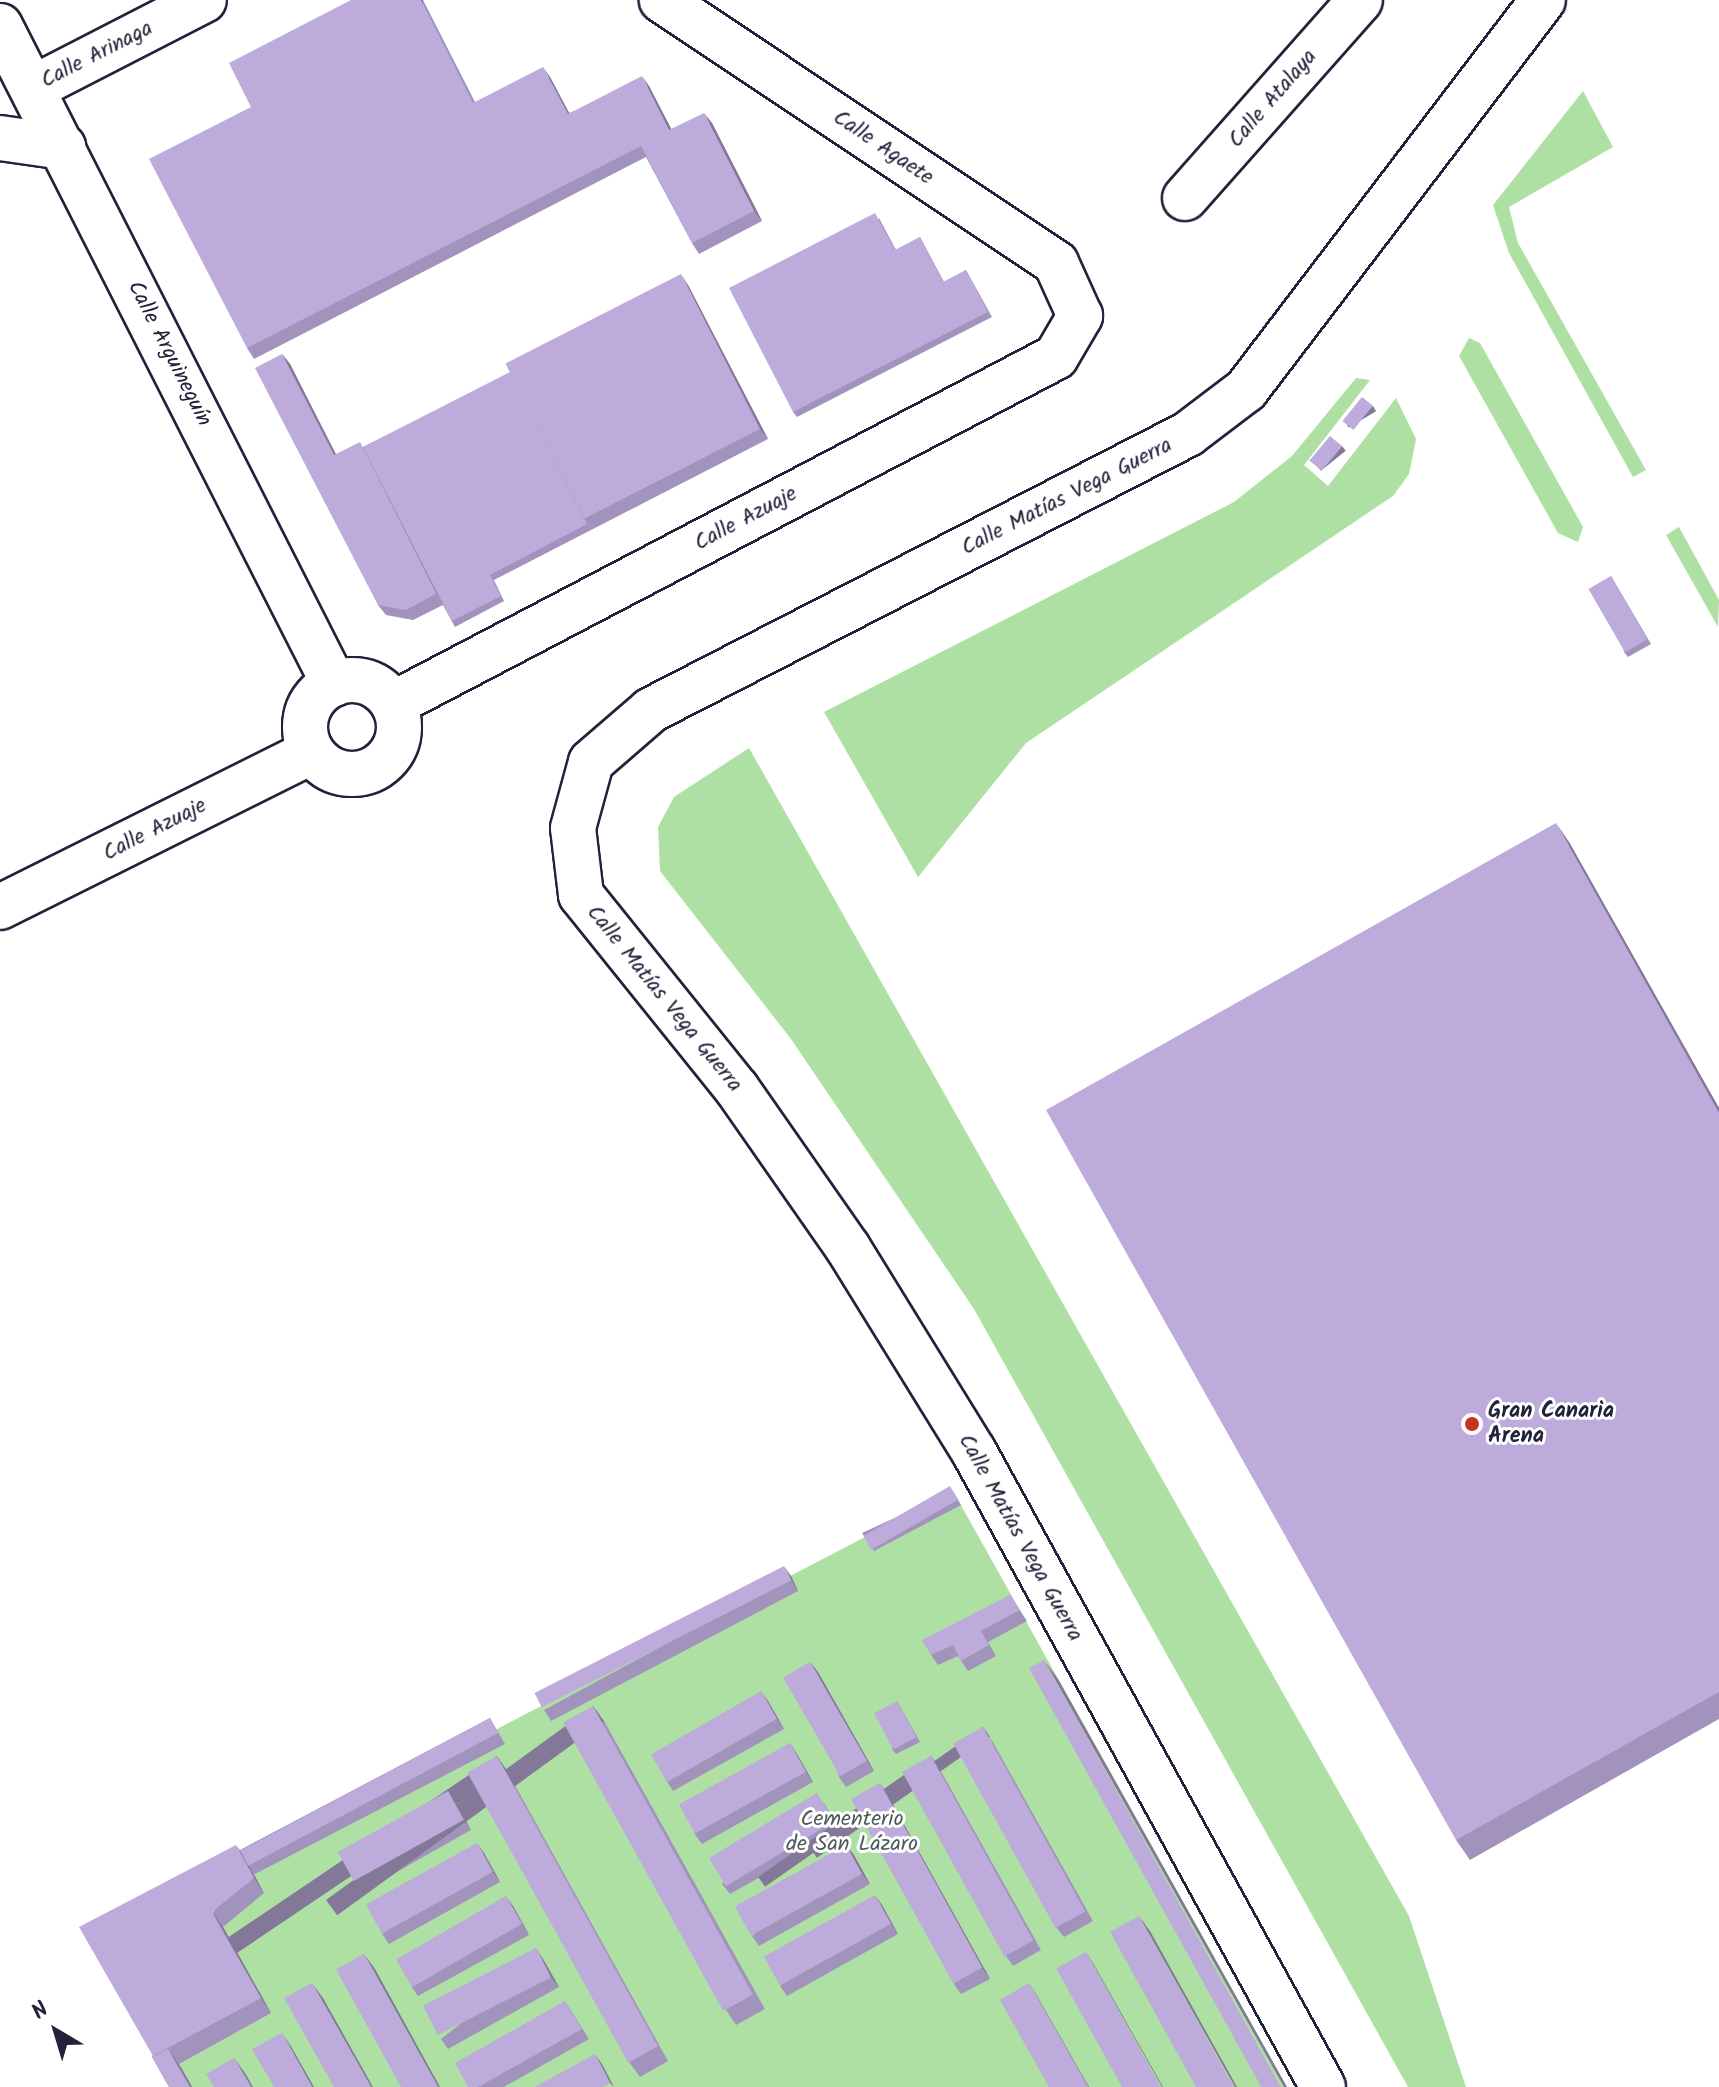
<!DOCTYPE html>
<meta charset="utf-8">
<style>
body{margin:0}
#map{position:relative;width:1719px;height:2087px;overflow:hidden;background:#fff;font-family:Kalam,sans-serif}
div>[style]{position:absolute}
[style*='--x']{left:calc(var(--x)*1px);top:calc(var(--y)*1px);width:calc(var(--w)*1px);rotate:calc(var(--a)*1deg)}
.green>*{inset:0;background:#ade0a2}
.roads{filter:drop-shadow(2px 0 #22223b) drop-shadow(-2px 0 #22223b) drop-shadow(0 2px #22223b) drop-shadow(0 -2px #22223b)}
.minor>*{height:44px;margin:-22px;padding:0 22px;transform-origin:22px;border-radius:22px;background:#fff}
.minor>.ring{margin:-22px;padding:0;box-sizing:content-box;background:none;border:44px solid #fff;border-radius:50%}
.wall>*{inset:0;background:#a293bc}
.shaded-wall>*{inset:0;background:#847899;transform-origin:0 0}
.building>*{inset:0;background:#bcabdb;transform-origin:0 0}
.dots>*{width:22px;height:22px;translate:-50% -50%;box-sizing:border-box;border:4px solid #fff;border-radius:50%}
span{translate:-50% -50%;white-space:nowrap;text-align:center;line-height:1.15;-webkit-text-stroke:6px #fff;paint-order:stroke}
.street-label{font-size:22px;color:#22223b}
.poi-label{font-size:22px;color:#22223b;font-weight:700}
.left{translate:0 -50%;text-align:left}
.park-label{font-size:22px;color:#4c5b5a}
.north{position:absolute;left:16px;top:1991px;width:80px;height:80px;-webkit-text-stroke:6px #fff;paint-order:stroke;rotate:322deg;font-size:22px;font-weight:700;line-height:32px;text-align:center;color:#22223b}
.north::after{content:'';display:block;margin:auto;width:28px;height:36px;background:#22223b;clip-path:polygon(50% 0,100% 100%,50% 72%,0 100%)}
</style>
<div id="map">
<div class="green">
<div style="clip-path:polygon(1583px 91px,1613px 147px,1509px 207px,1518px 243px,1646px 470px,1633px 477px,1509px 253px,1493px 205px)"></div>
<div style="clip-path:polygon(1469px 338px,1480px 343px,1583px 527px,1578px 542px,1558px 533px,1459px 356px)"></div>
<div style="clip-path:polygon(1356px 378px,1370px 380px,1304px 465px,1328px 486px,1396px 398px,1416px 439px,1409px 474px,1393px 496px,1026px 743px,918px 877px,824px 712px,1234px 502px,1292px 456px)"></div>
<div style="clip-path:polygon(1679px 527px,1719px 600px,1718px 627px,1666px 535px)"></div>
<div style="clip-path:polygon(749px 748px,1409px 1916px,1466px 2087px,1408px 2087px,974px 1309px,791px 1039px,660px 871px,658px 827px,674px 797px)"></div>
<div style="clip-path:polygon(953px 1491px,1287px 2087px,171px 2087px,89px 1942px)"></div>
</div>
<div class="roads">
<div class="minor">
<div style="--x:0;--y:26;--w:738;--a:63.09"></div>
<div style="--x:33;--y:88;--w:192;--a:-27.2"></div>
<div style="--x:0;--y:138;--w:64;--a:8.1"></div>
<div style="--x:1185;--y:198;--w:264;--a:-48.5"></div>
<div class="ring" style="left:305px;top:680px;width:50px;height:50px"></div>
<div style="--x:393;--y:704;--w:748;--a:-27.63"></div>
<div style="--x:1056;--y:357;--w:48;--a:-59.7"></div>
<div style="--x:1080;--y:316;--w:58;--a:-114.4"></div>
<div style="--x:1056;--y:263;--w:474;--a:-146.3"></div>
<div style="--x:0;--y:907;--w:347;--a:-26.5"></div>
<div style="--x:1323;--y:2087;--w:725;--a:-118.79"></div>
<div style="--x:974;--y:1452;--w:240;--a:-121.7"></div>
<div style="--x:848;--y:1248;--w:194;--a:-124.9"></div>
<div style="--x:737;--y:1089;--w:249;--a:-128.8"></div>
<div style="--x:581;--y:895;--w:67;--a:-96.8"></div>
<div style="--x:573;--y:828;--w:68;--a:-74.7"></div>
<div style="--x:591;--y:762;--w:79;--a:-40.9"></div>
<div style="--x:651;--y:710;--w:604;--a:-27.2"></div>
<div style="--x:1188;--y:434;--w:73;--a:-37.2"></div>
<div style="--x:1246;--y:390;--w:490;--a:-52.7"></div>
</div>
</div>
<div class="wall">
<div style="clip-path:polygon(351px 0,423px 0,475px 102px,550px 77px,569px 113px,649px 86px,671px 129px,712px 123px,762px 221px,699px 254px,692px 243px,646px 157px,254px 359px,247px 348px,251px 107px)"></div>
<div style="clip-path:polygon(879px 218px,896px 250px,920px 237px,944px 282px,966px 270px,992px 317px,797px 417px,793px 412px)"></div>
<div style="clip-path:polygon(688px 285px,768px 439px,494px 580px,504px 601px,455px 627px,443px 605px,413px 620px,386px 615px,378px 605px,282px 354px,290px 364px,336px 454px,363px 447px)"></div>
<div style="clip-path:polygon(1611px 576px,1651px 644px,1628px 657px,1624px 652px)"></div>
<div style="clip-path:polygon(1569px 842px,1719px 1108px,1719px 1719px,1470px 1860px,1456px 1840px)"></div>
<div style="clip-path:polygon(953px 1491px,961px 1505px,874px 1551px,862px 1533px)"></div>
<div style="clip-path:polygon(791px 1576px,798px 1591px,551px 1721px,544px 1710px)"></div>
<div style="clip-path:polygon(1010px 1595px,1027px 1621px,988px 1642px,996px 1656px,968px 1671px,958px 1656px,938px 1665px,931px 1655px)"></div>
<div style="clip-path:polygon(818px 1672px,874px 1771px,846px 1787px,839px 1777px)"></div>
<div style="clip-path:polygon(768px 1701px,784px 1729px,673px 1791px,666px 1780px)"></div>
<div style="clip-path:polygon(897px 1701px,920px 1742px,896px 1754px,892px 1749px)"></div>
<div style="clip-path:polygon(593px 1706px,604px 1721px,765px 2009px,736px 2025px,726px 2010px)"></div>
<div style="clip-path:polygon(490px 1718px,505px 1744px,255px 1874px,253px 1872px,264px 1893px,223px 1927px,271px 2013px,179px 2064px,192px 2087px,169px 2087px,152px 2057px,240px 1850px)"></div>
<div style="clip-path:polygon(990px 1737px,1093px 1921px,1064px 1937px,1056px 1927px)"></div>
<div style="clip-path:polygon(790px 1743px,813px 1782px,702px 1844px,694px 1833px)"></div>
<div style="clip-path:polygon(497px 1756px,507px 1771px,668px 2061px,640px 2077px,629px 2062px)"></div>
<div style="clip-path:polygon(938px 1766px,1041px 1950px,1013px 1966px,1006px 1956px)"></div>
<div style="clip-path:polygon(880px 1783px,887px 1794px,990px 1979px,961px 1994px,954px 1984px)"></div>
<div style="clip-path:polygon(448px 1791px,471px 1830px,361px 1892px,353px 1881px)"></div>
<div style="clip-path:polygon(824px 1803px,841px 1832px,730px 1894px,722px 1884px)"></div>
<div style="clip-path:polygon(846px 1845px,870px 1884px,759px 1946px,752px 1936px)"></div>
<div style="clip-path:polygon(484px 1853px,500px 1882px,389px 1944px,382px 1934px)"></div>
<div style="clip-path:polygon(882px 1905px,898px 1934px,787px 1996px,780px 1986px)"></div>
<div style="clip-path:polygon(513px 1906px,529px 1935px,418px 1996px,411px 1986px)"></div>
<div style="clip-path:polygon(543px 1959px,559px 1987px,448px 2049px,441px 2039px)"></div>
<div style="clip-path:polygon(565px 2001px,589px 2039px,504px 2087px,468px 2087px)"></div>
</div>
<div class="shaded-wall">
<div style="left:421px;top:0;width:2px;height:115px"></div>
<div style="clip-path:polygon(543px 67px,550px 77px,575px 124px,568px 114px)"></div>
<div style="clip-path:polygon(642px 76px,649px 86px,677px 140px,669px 130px)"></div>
<div style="clip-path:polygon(704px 113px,712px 123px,762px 221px,754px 211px)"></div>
<div style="clip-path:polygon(681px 274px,688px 285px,768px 439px,760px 429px)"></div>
<div style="clip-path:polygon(282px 354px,290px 364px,341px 465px,334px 455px)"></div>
<div style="left:1373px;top:406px;width:6px;height:32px;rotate:59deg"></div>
<div style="left:1342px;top:446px;width:6px;height:32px;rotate:51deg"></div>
<div style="clip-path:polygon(1556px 823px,1569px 842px,1719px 1108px,1719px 1113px)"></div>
<div style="clip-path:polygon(784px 1566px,791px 1576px,798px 1591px,791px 1580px)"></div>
<div style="clip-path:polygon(1044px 1660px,1058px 1679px,1287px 2087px,1284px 2087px)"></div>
<div style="clip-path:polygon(810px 1662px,818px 1672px,874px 1771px,867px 1761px)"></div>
<div style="clip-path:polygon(761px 1691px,768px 1701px,784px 1729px,777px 1719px)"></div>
<div style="left:593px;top:1706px;width:19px;height:330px;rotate:54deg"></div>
<div style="left:983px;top:1727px;width:12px;height:211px;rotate:55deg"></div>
<div style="clip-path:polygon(790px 1743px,797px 1754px,813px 1782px,806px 1772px)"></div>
<div style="left:497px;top:1756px;width:18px;height:332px;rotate:56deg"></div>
<div style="left:931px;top:1756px;width:12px;height:211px;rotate:55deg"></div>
<div style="clip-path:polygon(880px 1783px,887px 1794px,990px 1979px,982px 1968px)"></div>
<div style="clip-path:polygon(448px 1791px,455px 1801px,471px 1830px,464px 1820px)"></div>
<div style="clip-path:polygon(477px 1843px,484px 1853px,500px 1882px,493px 1872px)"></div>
<div style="clip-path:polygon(236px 1845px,247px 1860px,248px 1864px,264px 1893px,254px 1878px)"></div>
<div style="clip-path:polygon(846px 1845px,854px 1855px,870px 1884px,862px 1874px)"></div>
<div style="clip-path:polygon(875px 1895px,882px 1905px,898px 1934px,891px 1924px)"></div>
<div style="clip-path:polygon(506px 1896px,513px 1906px,529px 1935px,522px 1924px)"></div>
<div style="clip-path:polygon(212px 1912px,223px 1927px,271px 2013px,261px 1998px)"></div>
<div style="clip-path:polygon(1139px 1916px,1150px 1931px,1237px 2087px,1235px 2087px)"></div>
<div style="clip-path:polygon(536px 1948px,543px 1959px,559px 1987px,551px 1977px)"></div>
<div style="clip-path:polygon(1086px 1952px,1093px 1963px,1163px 2087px,1162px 2087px)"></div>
<div style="clip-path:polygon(364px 1954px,375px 1969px,440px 2087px,438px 2087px)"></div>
<div style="clip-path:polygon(312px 1983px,323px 1998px,373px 2087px,371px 2087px)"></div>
<div style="clip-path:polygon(1029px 1983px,1036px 1994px,1089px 2087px,1088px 2087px)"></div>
<div style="clip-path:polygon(282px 2033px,292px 2048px,314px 2087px,312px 2087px)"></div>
<div style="clip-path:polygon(168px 2049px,182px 2069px,192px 2087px,190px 2087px)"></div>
<div style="clip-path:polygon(595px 2054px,602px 2064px,614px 2087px,610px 2083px)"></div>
<div style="clip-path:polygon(234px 2058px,245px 2073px,253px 2087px,251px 2087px)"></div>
</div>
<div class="building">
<div style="clip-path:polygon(351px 0,421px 0,473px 103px,543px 67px,568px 114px,642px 76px,669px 130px,704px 113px,754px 211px,692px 243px,641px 146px,247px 348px,149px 159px,251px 107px,229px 63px)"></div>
<div style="clip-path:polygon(875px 213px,895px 250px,920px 237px,943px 282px,966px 270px,988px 312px,793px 412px,729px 288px)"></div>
<div style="left:681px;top:274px;width:174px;height:197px;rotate:63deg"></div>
<div style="clip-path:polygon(282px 354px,334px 455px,360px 442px,436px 594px,406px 610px,378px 605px,255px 368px)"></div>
<div style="clip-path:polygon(510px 372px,587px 524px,490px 575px,501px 596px,452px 621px,363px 447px)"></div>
<div style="left:1362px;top:397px;width:14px;height:31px;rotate:39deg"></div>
<div style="left:1330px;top:436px;width:16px;height:32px;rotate:40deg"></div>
<div style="left:1611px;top:576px;width:73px;height:26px;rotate:60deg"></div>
<div style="clip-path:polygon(1556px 823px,1719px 1113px,1719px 1692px,1456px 1840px,1046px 1110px)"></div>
<div style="left:950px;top:1486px;width:16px;height:100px;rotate:60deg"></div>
<div style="left:784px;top:1566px;width:16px;height:280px;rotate:63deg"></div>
<div style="clip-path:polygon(1010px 1595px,1020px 1610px,981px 1631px,989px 1645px,961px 1661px,953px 1645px,931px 1655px,922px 1640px)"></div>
<div style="left:1044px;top:1660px;width:490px;height:17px;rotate:61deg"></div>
<div style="left:810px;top:1662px;width:114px;height:31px;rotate:60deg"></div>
<div style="left:761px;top:1691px;width:32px;height:127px;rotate:60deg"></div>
<div style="left:897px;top:1701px;width:41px;height:26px;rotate:62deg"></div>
<div style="left:593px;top:1706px;width:330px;height:34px;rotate:61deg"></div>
<div style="left:490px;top:1718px;width:17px;height:283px;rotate:62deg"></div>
<div style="left:983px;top:1727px;width:211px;height:34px;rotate:61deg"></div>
<div style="left:790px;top:1743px;width:33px;height:127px;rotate:61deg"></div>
<div style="left:497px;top:1756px;width:332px;height:34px;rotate:61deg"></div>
<div style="left:931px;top:1756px;width:211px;height:33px;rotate:61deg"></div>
<div style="left:880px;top:1783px;width:211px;height:33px;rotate:61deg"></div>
<div style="left:448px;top:1791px;width:33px;height:126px;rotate:61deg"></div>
<div style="left:817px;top:1793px;width:33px;height:126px;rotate:59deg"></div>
<div style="left:477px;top:1843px;width:33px;height:127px;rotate:61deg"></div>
<div style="clip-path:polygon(236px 1845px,254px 1878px,212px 1912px,261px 1998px,153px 2056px,79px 1927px)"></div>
<div style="left:846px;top:1845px;width:33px;height:127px;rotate:61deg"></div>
<div style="left:875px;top:1895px;width:33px;height:127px;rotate:61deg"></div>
<div style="left:506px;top:1896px;width:32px;height:127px;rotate:60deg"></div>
<div style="left:1139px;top:1916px;width:196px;height:33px;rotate:61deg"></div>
<div style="left:536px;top:1948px;width:33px;height:127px;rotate:63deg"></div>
<div style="left:1086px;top:1952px;width:155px;height:34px;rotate:61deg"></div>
<div style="left:364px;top:1954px;width:152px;height:32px;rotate:61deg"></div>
<div style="clip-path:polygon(312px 1983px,371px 2087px,334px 2087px,284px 1998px)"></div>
<div style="clip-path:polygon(1029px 1983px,1088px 2087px,1049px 2087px,1000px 2000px)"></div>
<div style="clip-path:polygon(565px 2001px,582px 2029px,478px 2087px,468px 2087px,455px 2063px)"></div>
<div style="clip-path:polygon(282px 2033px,312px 2087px,274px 2087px,252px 2049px)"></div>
<div style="clip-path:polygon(168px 2049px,190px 2087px,169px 2087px,152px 2057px)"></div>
<div style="clip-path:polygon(595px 2054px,610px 2083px,603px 2087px,535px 2087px)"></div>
<div style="clip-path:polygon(234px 2058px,251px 2087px,214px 2087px,206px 2074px)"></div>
</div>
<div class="dots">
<div style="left:1472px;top:1424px;background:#c8321e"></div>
</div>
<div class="street-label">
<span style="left:97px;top:55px;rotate:-27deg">Calle Arinaga</span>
<span style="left:1273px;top:99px;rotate:-49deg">Calle Atalaya</span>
<span style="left:883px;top:148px;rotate:34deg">Calle Agaete</span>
<span style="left:169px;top:354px;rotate:63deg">Calle Arguineguín</span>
<span style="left:1067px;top:497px;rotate:-27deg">Calle Matías Vega Guerra</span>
<span style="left:746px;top:519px;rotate:-28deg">Calle Azuaje</span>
<span style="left:155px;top:830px;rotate:-27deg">Calle Azuaje</span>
<span style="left:664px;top:999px;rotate:51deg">Calle Matías Vega Guerra</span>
<span style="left:1020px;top:1538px;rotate:61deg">Calle Matías Vega Guerra</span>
</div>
<div class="poi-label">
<span class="left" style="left:1488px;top:1424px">Gran Canaria<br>Arena</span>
</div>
<div class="park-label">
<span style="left:852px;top:1832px">Cementerio<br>de San Lázaro</span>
</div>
<div class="north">N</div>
</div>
